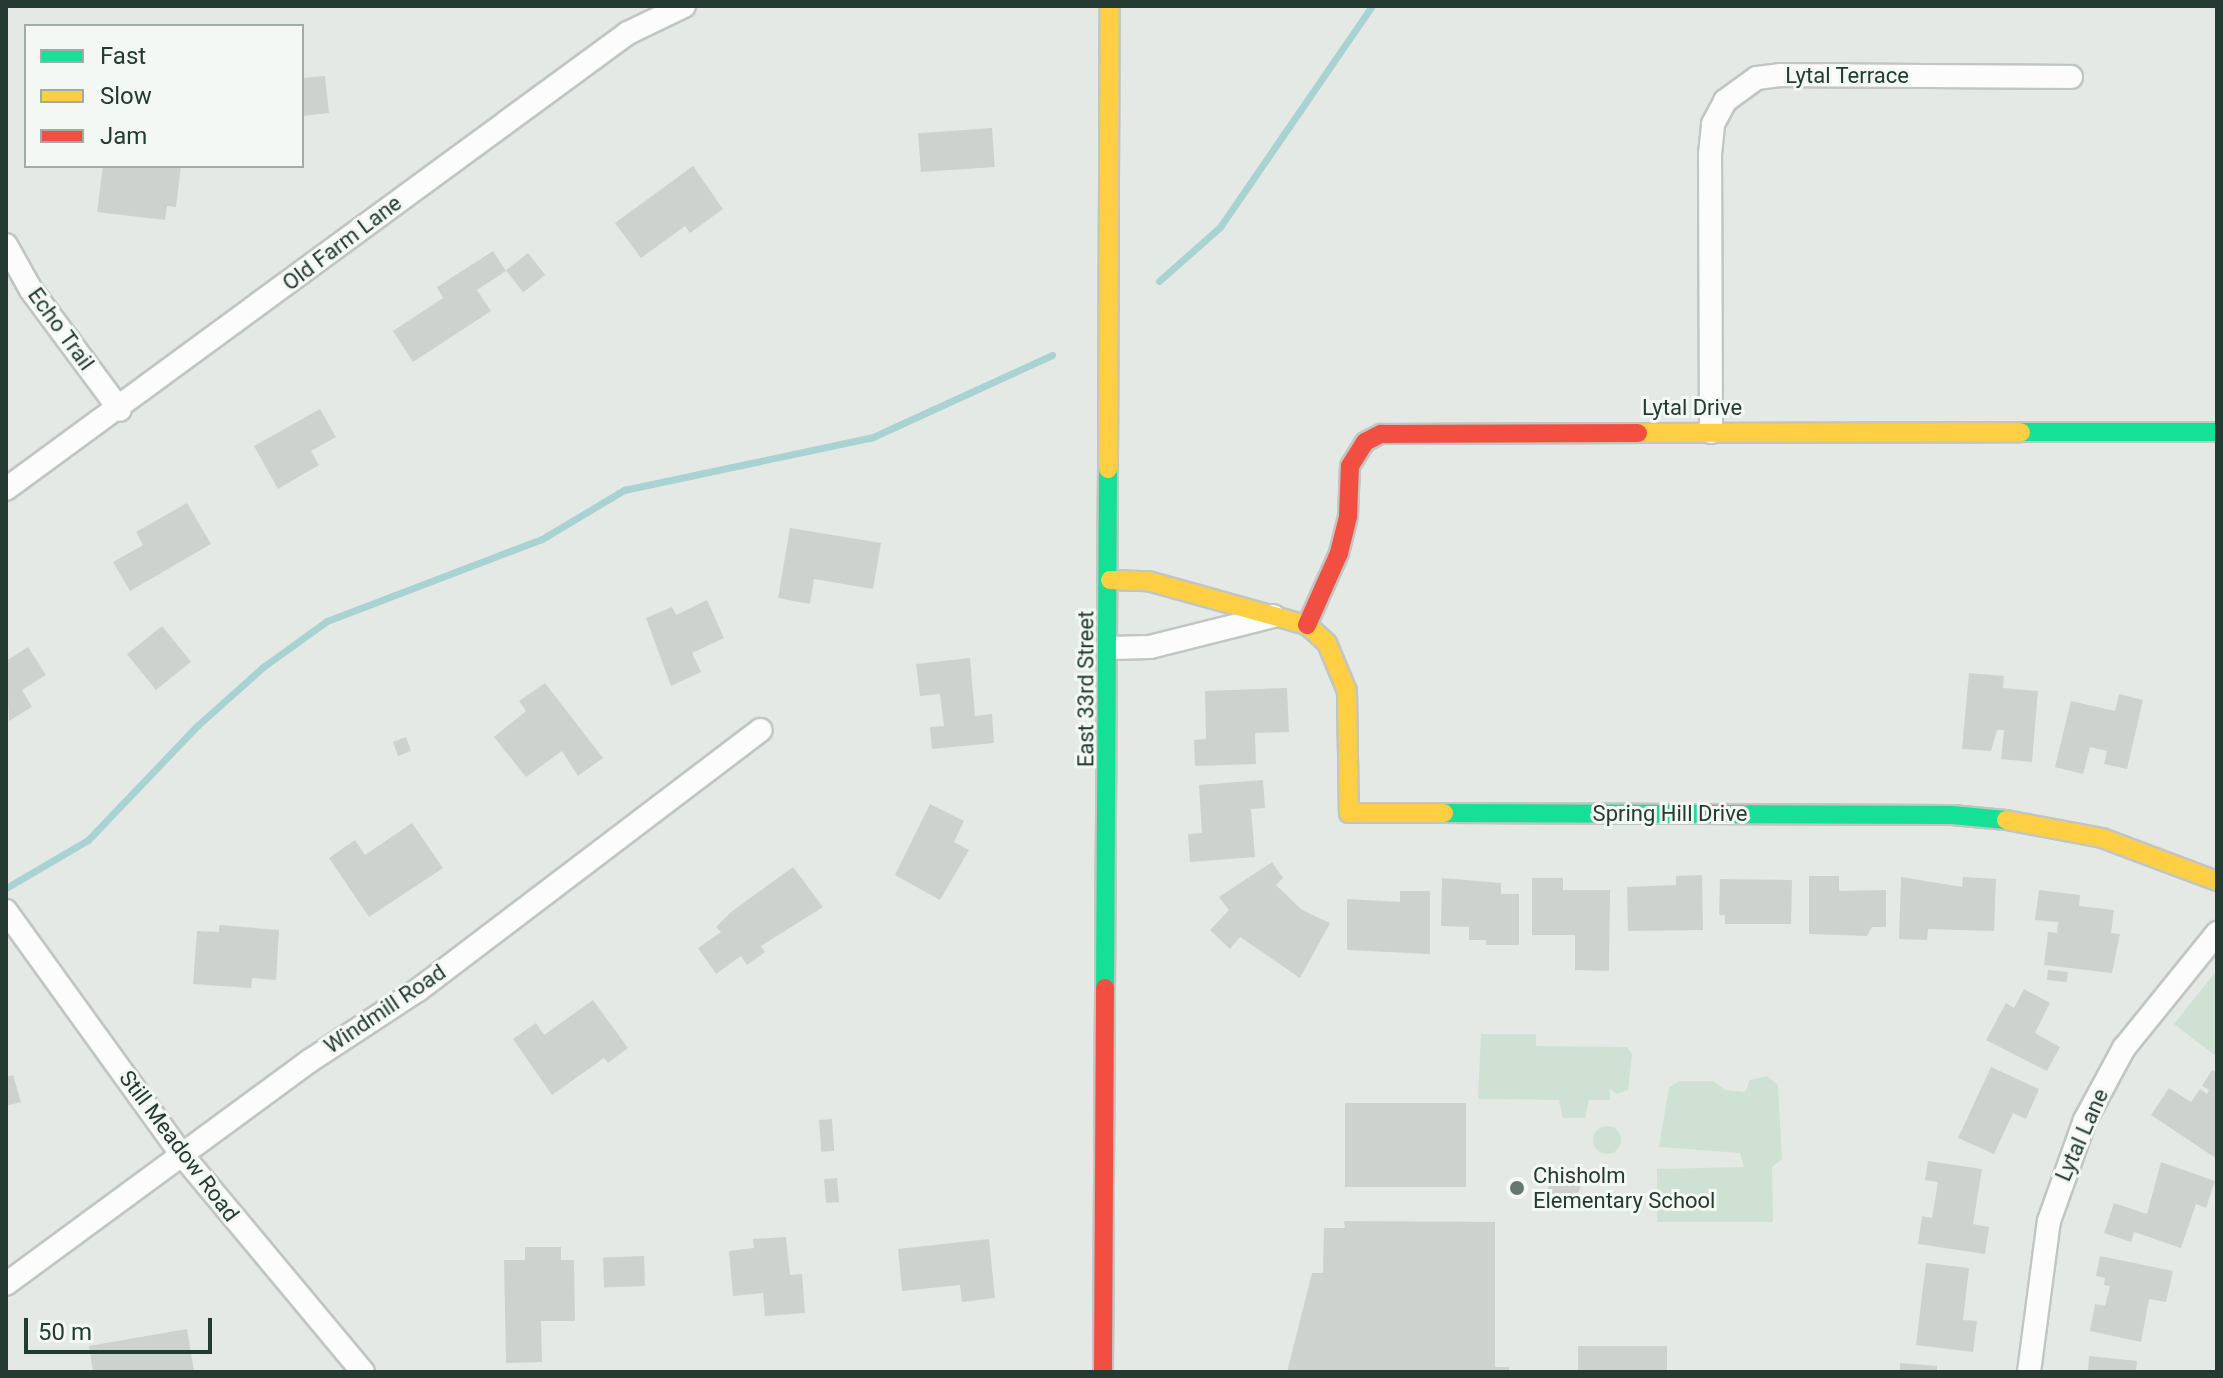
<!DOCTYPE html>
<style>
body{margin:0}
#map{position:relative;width:2223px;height:1378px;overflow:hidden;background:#e4e9e6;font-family:Roboto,sans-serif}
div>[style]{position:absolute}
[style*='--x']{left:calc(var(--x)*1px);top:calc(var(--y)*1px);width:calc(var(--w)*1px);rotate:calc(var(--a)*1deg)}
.green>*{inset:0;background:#cfe1d2}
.round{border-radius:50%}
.stream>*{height:7px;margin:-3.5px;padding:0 3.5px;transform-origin:3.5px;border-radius:3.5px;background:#a9d2d3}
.building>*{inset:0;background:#cdd2cf;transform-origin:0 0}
.roads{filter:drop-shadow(2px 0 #c1c6c3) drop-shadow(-2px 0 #c1c6c3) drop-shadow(0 2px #c1c6c3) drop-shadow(0 -2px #c1c6c3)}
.street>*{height:22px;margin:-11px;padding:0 11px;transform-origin:11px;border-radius:11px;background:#fbfcfb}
.fast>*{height:18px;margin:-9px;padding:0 9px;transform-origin:9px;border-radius:9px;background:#16e098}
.slow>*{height:18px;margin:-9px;padding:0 9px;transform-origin:9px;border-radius:9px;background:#ffcf43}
.jam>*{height:18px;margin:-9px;padding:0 9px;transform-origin:9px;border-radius:9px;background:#f24e42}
.dots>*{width:22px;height:22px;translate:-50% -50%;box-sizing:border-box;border:4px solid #f3f8f5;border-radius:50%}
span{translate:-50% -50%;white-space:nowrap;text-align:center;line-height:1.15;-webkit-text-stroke:6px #f3f8f5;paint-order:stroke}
.street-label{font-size:22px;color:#243a32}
.poi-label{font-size:22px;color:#243a32}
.left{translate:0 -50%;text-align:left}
.frame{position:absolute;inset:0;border:8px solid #243a32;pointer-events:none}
.legend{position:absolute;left:24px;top:24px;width:280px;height:144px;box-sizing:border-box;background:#f3f8f5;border:2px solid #a0aca7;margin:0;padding:10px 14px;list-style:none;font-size:24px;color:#243a32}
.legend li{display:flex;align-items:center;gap:16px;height:40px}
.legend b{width:40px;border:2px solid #a0aca7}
.scale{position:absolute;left:24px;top:1318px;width:188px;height:36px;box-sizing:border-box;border:4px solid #243a32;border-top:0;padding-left:10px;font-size:24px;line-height:28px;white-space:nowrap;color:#243a32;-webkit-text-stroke:6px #f3f8f5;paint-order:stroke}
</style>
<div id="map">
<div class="green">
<div style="clip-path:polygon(2217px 970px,2217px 1057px,2174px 1024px)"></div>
<div style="clip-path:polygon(1481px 1034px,1536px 1034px,1536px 1046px,1627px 1047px,1632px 1054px,1628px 1090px,1617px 1094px,1610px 1089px,1610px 1100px,1589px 1100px,1585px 1118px,1563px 1118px,1559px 1100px,1478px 1099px)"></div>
<div style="clip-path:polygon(1767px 1076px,1778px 1085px,1782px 1159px,1772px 1167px,1773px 1222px,1657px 1222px,1657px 1169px,1744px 1167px,1740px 1153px,1659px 1147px,1669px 1087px,1680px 1081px,1713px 1081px,1725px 1090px,1745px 1092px,1750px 1080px)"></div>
<div class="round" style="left:1593px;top:1126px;width:28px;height:28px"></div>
</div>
<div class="stream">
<div style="--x:1159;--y:281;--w:81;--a:-41.5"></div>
<div style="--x:1220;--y:227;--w:268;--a:-55.5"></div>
<div style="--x:6;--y:888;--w:95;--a:-30.3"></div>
<div style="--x:88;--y:840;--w:158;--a:-46.3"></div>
<div style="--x:197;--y:726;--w:89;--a:-41.8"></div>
<div style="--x:263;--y:667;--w:79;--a:-35.7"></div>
<div style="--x:327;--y:621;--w:230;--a:-20.9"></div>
<div style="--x:542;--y:539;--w:96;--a:-30.9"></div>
<div style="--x:624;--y:490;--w:255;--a:-12"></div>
<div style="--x:873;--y:437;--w:197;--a:-24.6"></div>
</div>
<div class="building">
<div style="clip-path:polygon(325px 76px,329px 113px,302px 116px,302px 78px)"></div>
<div style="left:992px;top:128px;width:39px;height:74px;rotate:86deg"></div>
<div style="clip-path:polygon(103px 166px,181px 166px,176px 207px,167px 206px,165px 220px,97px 212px)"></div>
<div style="clip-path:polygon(693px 166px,723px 209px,690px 233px,685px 226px,641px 258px,615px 223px)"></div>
<div style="clip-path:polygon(493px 251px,506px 271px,477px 290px,491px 311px,413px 362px,393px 331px,443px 298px,437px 287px)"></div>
<div style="left:528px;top:253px;width:28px;height:28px;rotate:52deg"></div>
<div style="clip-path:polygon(320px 409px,336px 437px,311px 451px,319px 465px,278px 489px,254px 446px)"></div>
<div style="clip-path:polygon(187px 503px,211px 544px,130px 591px,113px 562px,143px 545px,136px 532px)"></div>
<div style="clip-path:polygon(790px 528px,881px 543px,873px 589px,814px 579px,810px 604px,778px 598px)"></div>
<div style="clip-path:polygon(707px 600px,724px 638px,692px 653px,701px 672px,671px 686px,646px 618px,672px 607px,676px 615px)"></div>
<div style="left:162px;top:626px;width:46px;height:45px;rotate:51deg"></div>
<div style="clip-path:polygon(28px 647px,46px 675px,22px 690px,32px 707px,9px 721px,6px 661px)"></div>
<div style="clip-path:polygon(970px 658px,975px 716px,992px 714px,994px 743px,932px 749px,930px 727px,944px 726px,940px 694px,920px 696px,916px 664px)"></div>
<div style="clip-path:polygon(1969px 673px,2004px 676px,2003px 688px,2038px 691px,2032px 762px,2001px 759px,2004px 730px,1997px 730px,1991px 751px,1962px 749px)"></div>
<div style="clip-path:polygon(545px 683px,603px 758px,578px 776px,562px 751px,526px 777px,494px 737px,526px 711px,519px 701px)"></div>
<div style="clip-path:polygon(1287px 688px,1289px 732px,1255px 733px,1256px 764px,1195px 766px,1194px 740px,1206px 739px,1205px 691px)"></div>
<div style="clip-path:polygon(2119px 694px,2143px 700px,2127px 769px,2104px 764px,2107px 751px,2090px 747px,2083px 774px,2055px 767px,2071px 701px,2115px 711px)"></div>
<div style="left:406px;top:737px;width:15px;height:14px;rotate:70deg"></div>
<div style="clip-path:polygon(1263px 780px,1265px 808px,1251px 809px,1255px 857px,1190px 862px,1188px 834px,1202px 833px,1199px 785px)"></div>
<div style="clip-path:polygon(930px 804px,964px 821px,954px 842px,969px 850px,940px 900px,895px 875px)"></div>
<div style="clip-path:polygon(412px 823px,443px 868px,369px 917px,329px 858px,355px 840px,365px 855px)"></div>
<div style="clip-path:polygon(1272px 862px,1283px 878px,1276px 885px,1302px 910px,1330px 923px,1300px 978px,1240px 937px,1230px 949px,1210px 930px,1229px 910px,1219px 897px)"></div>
<div style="clip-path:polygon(793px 867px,823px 907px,761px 946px,765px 952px,747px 965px,741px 956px,716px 974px,698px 948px,721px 932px,716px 927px,731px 912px)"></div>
<div style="clip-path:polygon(1702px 875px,1703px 930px,1628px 931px,1627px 887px,1676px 885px,1676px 876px)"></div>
<div style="clip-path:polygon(1809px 876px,1839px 876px,1839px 891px,1886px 890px,1886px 927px,1872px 927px,1867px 936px,1809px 934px)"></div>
<div style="clip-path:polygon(1901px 877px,1962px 887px,1963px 877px,1996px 879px,1994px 931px,1928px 929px,1927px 940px,1899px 939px)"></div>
<div style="clip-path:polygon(1442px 878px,1501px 883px,1501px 894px,1519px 894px,1519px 945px,1486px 945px,1486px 940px,1469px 940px,1469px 927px,1441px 926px)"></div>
<div style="clip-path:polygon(1532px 878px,1563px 878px,1563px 890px,1610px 890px,1609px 971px,1575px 970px,1575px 935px,1532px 935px)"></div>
<div style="clip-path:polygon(1720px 879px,1792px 880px,1791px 924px,1725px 924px,1725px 915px,1719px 915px)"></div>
<div style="clip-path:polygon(2039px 890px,2080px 895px,2079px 906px,2114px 910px,2111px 933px,2120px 934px,2112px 973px,2044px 965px,2048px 932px,2057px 933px,2058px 922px,2035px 920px)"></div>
<div style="clip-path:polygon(1400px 891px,1430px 891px,1430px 954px,1347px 950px,1347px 899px,1400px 902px)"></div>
<div style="clip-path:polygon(219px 925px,279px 930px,276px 980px,252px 978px,251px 988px,193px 984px,197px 931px,219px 932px)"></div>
<div style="left:2048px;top:970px;width:20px;height:10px;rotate:6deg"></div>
<div style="clip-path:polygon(2024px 989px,2050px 1003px,2035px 1033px,2060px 1047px,2047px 1071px,1986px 1040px,2006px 1003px,2014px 1008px)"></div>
<div style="clip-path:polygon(593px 1000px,628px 1048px,608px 1063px,604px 1058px,552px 1095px,513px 1039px,536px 1023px,544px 1035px)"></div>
<div style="clip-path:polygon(1991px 1067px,2039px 1089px,2026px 1119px,2013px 1113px,1994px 1154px,1958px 1138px)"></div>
<div style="clip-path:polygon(2212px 1070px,2217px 1073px,2217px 1159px,2151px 1115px,2169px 1088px,2191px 1102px,2200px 1089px,2207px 1094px,2209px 1090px,2202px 1086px)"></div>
<div style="clip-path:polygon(13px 1075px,21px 1102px,6px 1106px,6px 1077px)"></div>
<div style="left:1345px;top:1103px;width:121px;height:84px"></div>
<div style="left:832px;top:1119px;width:32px;height:13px;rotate:86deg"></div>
<div style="clip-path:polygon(1928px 1161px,1982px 1169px,1973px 1224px,1989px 1227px,1985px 1254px,1918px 1244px,1922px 1216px,1932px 1218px,1938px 1182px,1925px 1180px)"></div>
<div style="clip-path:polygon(2161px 1162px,2215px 1181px,2206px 1208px,2196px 1204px,2181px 1248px,2134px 1232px,2131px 1242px,2104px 1233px,2114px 1203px,2147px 1214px)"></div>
<div class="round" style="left:1548px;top:1170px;width:32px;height:32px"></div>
<div style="left:837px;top:1178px;width:24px;height:13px;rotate:85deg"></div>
<div style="clip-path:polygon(1344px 1221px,1495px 1222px,1495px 1367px,1509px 1367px,1509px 1372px,1287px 1372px,1312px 1273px,1323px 1273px,1324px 1228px,1345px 1228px)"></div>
<div style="clip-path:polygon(786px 1237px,790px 1275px,802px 1274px,805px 1313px,765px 1316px,763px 1293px,733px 1296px,729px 1251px,754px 1248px,753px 1239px)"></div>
<div style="clip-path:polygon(989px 1239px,995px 1298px,962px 1302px,960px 1285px,902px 1291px,898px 1249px)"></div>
<div style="clip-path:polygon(525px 1247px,561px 1247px,561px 1260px,574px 1260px,575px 1321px,541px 1321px,542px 1362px,506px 1363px,504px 1260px,525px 1260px)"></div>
<div style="left:644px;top:1256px;width:30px;height:41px;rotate:88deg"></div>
<div style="clip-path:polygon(2100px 1256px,2173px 1271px,2166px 1302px,2149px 1299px,2141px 1342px,2090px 1331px,2095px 1304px,2105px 1306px,2110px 1286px,2104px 1285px,2105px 1278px,2096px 1276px)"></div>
<div style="clip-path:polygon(1926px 1263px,1969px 1268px,1963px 1320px,1977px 1321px,1973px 1352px,1916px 1345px)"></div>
<div style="clip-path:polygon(187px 1329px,194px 1371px,93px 1372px,89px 1346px)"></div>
<div style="left:1578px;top:1346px;width:89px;height:26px"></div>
<div style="clip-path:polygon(2089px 1356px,2137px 1361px,2136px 1372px,2088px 1372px)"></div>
<div style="clip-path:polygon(1900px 1363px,1937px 1366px,1937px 1372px,1900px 1372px)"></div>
</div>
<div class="roads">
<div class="street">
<div style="--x:6;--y:245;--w:51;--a:60.9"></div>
<div style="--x:31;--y:290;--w:149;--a:53.4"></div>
<div style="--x:1711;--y:432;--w:278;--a:-90.2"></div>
<div style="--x:1710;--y:154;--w:30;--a:-84"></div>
<div style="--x:1713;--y:124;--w:26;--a:-62"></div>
<div style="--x:1725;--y:101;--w:39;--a:-36"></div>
<div style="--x:1757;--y:78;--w:23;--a:-7"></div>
<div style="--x:1780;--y:75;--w:291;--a:0.4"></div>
<div style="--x:6;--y:489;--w:771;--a:-36.25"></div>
<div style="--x:628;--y:33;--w:62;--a:-25.7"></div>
<div style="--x:1110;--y:648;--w:40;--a:-1.4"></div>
<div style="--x:1150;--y:647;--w:127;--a:-14.1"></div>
<div style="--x:6;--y:911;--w:302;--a:54.2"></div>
<div style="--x:183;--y:1156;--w:281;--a:50.2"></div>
<div style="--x:6;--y:1284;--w:378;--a:-36.3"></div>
<div style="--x:311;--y:1060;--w:128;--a:-33.2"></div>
<div style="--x:418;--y:990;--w:430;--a:-37.2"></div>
<div style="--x:2029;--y:1372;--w:152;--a:-82.5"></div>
<div style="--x:2049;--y:1221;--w:107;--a:-70.4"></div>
<div style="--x:2085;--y:1120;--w:82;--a:-61.6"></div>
<div style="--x:2124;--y:1048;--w:148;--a:-51"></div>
</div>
<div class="fast">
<div style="--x:2021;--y:432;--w:196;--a:0"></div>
<div style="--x:1444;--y:813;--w:508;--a:0.23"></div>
<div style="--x:1952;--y:815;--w:54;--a:5.3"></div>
<div style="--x:1105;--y:988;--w:519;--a:-89.67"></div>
</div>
<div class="slow">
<div style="--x:1638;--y:433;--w:383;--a:-0.1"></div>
<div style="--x:1108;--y:469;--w:463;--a:-89.8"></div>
<div style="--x:1110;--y:580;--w:38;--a:2"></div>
<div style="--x:1148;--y:581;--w:165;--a:15.5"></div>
<div style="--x:1307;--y:625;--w:27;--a:42"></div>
<div style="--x:1327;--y:643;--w:52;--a:67.4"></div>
<div style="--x:1347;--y:691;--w:122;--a:89.1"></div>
<div style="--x:1349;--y:813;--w:95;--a:0"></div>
<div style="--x:2006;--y:820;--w:98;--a:10.6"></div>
<div style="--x:2102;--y:838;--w:123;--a:20.5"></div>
</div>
<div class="jam">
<div style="--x:1307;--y:625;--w:79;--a:-66"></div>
<div style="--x:1339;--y:553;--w:38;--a:-76"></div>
<div style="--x:1348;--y:516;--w:50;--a:-87.7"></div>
<div style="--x:1350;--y:466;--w:28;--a:-58"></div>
<div style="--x:1365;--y:442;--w:18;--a:-27"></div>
<div style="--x:1381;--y:434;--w:257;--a:-0.2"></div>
<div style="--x:1103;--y:1372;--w:384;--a:-89.7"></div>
</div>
</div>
<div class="dots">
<div style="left:1517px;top:1188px;background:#677771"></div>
</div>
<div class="street-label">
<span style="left:1847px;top:76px">Lytal Terrace</span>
<span style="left:342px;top:243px;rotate:-37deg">Old Farm Lane</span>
<span style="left:61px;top:329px;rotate:54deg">Echo Trail</span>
<span style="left:1692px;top:408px">Lytal Drive</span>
<span style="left:1086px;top:689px;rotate:-90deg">East 33rd Street</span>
<span style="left:1670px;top:814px">Spring Hill Drive</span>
<span style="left:385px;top:1009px;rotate:-34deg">Windmill Road</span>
<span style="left:2082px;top:1135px;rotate:-66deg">Lytal Lane</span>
<span style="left:179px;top:1146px;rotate:53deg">Still Meadow Road</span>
</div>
<div class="poi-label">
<span class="left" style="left:1533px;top:1188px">Chisholm<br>Elementary School</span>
</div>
<div class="frame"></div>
<ul class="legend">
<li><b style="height:10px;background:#16e098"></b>Fast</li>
<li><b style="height:10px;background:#ffcf43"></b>Slow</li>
<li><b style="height:10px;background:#f24e42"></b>Jam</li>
</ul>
<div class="scale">50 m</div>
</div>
